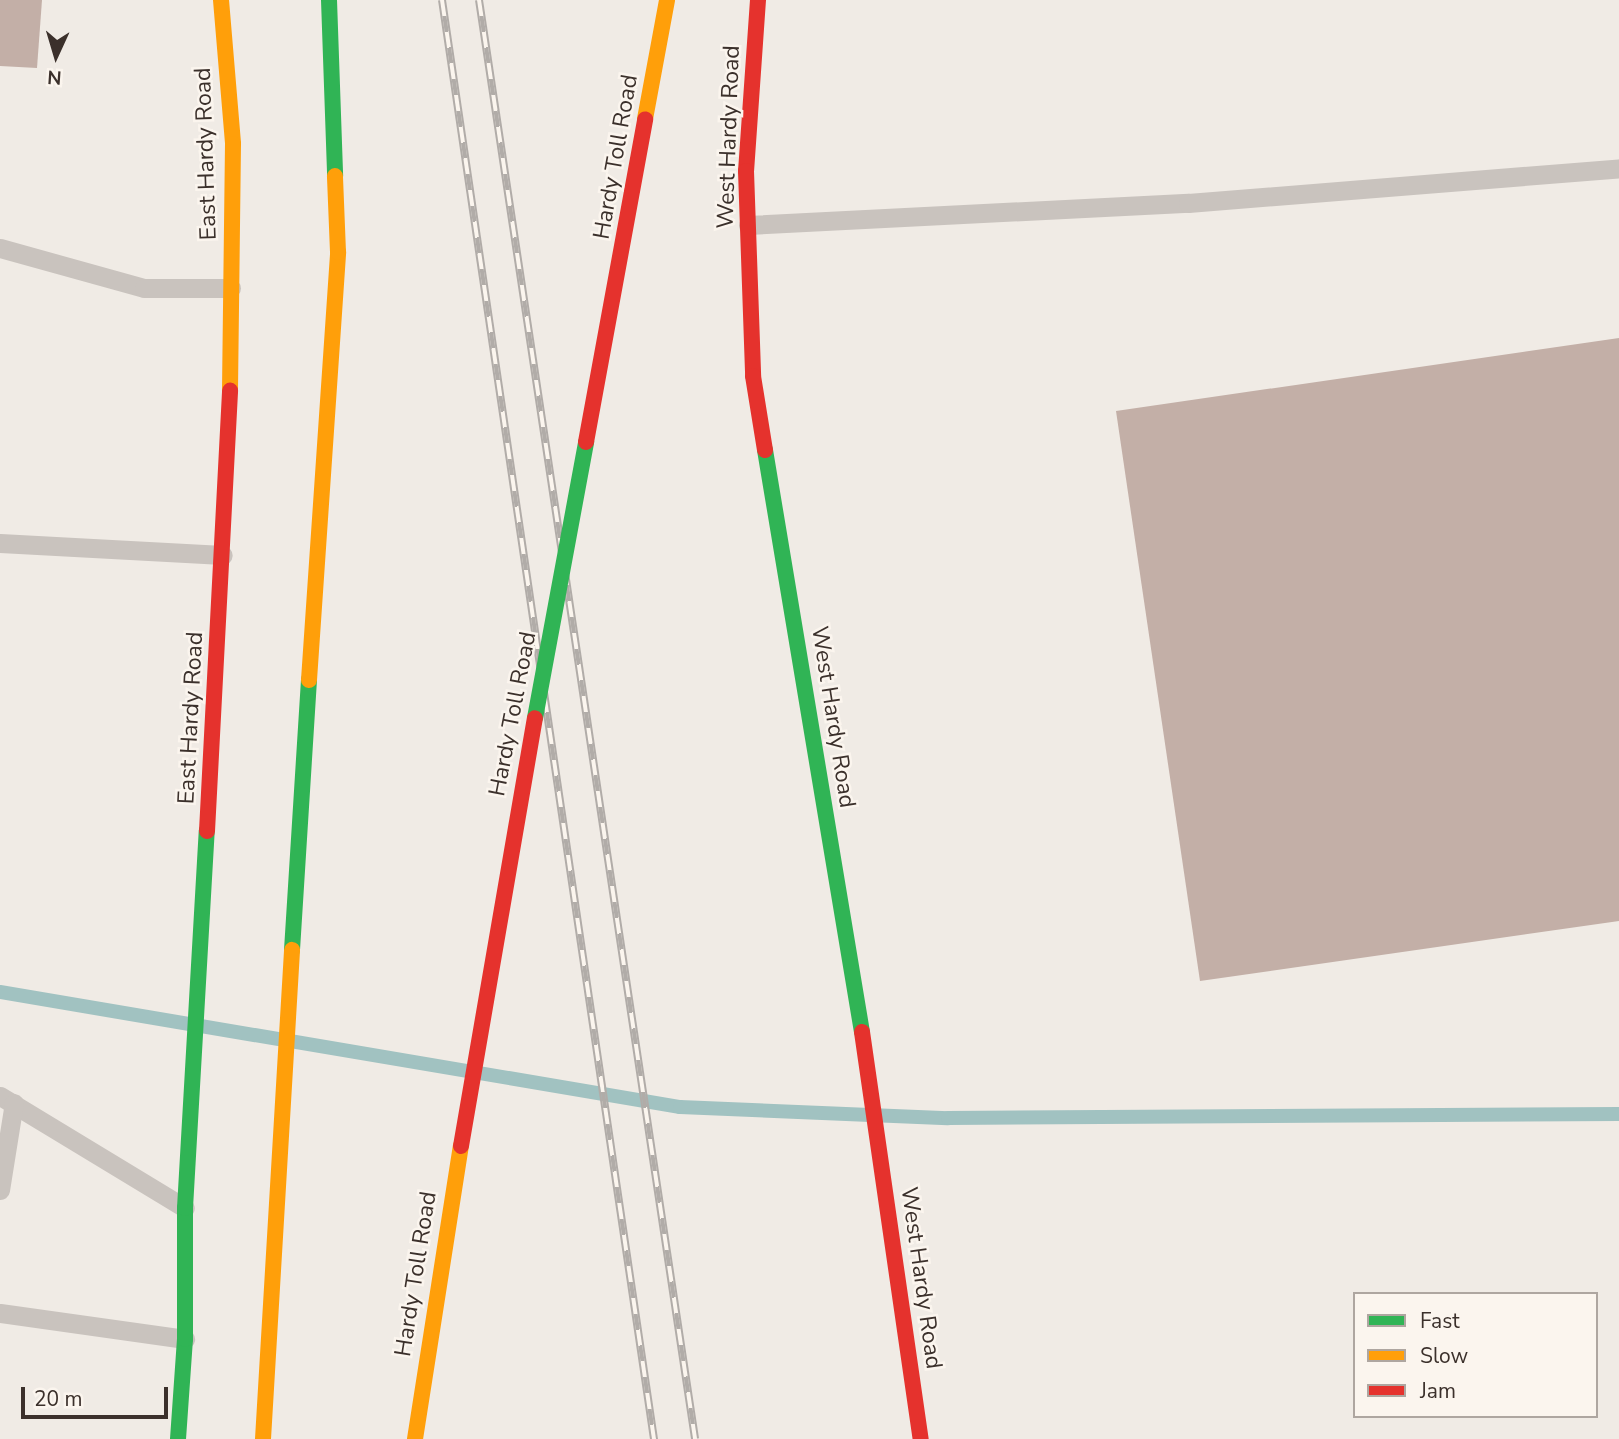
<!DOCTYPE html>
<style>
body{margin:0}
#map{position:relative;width:1619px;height:1439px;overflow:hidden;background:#f0ebe5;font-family:"Nunito Sans",sans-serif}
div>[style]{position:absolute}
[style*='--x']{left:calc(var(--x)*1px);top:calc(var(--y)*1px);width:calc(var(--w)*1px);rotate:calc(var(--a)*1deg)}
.stream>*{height:14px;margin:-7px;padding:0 7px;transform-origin:7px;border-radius:7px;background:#a1c2c1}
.building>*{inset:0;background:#c3afa7}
.lane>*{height:19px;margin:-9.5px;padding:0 9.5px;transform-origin:9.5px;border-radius:9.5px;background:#c9c3be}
.fast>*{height:16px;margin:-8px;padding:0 8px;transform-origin:8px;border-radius:8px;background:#30b455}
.slow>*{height:16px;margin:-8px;padding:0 8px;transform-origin:8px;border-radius:8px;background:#ff9f0a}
.jam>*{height:16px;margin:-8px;padding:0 8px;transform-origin:8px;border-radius:8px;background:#e5322d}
.rail>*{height:8px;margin-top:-4px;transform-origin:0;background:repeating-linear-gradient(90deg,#fbf5ee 0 16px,#b1aca8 0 32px);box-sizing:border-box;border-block:2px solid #b1aca8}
.fast-bridge>*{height:16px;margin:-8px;padding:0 8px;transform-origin:8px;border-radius:8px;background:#30b455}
.slow-bridge>*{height:16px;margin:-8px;padding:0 8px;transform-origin:8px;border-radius:8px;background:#ff9f0a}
.jam-bridge>*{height:16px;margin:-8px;padding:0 8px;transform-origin:8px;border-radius:8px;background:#e5322d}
span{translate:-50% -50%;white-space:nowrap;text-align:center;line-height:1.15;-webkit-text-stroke:5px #fbf5ee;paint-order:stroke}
.street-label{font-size:23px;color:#3b302b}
.legend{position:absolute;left:1353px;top:1292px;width:245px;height:126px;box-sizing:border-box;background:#fbf5ee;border:2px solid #aea6a0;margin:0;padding:9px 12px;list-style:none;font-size:21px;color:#3b302b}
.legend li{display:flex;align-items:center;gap:14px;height:35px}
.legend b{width:35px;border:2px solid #aea6a0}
.north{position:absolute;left:21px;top:21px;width:70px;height:70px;-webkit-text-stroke:5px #fbf5ee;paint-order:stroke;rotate:184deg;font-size:19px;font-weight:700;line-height:28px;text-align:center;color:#3b302b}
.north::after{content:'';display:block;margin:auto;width:24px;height:32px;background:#3b302b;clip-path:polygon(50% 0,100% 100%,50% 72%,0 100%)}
.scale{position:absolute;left:21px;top:1387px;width:147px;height:32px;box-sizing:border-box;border:4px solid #3b302b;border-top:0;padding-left:9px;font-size:21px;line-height:24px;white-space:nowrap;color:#3b302b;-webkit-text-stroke:5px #fbf5ee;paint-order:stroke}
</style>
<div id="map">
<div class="stream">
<div style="--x:0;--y:992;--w:690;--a:9.6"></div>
<div style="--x:680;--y:1107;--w:268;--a:2.4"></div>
<div style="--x:948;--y:1118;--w:671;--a:-0.34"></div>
</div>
<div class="building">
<div style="clip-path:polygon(0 0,42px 0,37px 68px,0 66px)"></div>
<div style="clip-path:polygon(1619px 338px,1619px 921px,1200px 981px,1116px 411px)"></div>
</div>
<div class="lane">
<div style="--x:748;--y:225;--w:441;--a:-2.9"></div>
<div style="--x:1188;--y:203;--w:432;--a:-4.6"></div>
<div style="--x:0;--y:248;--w:149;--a:15.5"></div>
<div style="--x:144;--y:288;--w:87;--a:0"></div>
<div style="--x:0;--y:543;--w:223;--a:3.1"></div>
<div style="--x:0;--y:1096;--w:216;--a:31.2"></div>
<div style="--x:0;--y:1190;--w:88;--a:-80.9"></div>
<div style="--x:0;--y:1313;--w:187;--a:8"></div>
</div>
<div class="fast">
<div style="--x:329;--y:0;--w:176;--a:88"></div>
<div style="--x:765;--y:450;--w:590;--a:80.54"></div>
<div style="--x:292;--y:950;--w:271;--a:-86.4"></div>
<div style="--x:178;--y:1439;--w:100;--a:-86"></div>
<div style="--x:185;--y:1339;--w:131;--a:-90"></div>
<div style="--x:185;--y:1208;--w:378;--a:-86.7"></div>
</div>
<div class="slow">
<div style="--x:221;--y:0;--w:144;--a:85.2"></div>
<div style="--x:233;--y:144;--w:247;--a:90.7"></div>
<div style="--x:309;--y:680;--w:429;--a:-86.1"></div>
<div style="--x:338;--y:252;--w:76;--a:-92.3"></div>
<div style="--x:263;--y:1439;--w:490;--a:-86.6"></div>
</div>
<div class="jam">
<div style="--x:758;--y:0;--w:171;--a:94"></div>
<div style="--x:746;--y:171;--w:205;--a:88"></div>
<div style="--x:753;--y:376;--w:75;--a:80.8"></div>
<div style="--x:207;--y:831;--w:441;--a:-87"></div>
<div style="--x:862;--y:1032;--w:411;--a:81.8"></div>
</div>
<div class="rail">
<div style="--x:442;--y:0;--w:1455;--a:81.62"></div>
<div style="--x:479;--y:0;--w:1455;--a:81.46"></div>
</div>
<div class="fast-bridge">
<div style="--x:535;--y:718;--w:281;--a:-79.5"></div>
</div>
<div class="slow-bridge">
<div style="--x:645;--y:119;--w:121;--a:-79.5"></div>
<div style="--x:415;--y:1439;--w:297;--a:-81.1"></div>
</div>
<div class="jam-bridge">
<div style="--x:586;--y:442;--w:328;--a:-79.6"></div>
<div style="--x:461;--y:1146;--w:434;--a:-80.2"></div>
</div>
<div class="street-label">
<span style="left:729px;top:137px;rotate:-88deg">West Hardy Road</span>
<span style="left:206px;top:154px;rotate:-92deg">East Hardy Road</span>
<span style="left:616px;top:157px;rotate:-80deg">Hardy Toll Road</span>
<span style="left:513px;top:714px;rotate:-79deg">Hardy Toll Road</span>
<span style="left:833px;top:717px;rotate:81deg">West Hardy Road</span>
<span style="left:191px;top:718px;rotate:-87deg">East Hardy Road</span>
<span style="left:416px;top:1274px;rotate:-81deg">Hardy Toll Road</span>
<span style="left:921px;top:1278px;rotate:82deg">West Hardy Road</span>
</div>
<ul class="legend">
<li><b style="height:9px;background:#30b455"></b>Fast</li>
<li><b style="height:9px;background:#ff9f0a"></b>Slow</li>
<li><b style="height:9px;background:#e5322d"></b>Jam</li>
</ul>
<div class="north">N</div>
<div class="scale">20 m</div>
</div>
